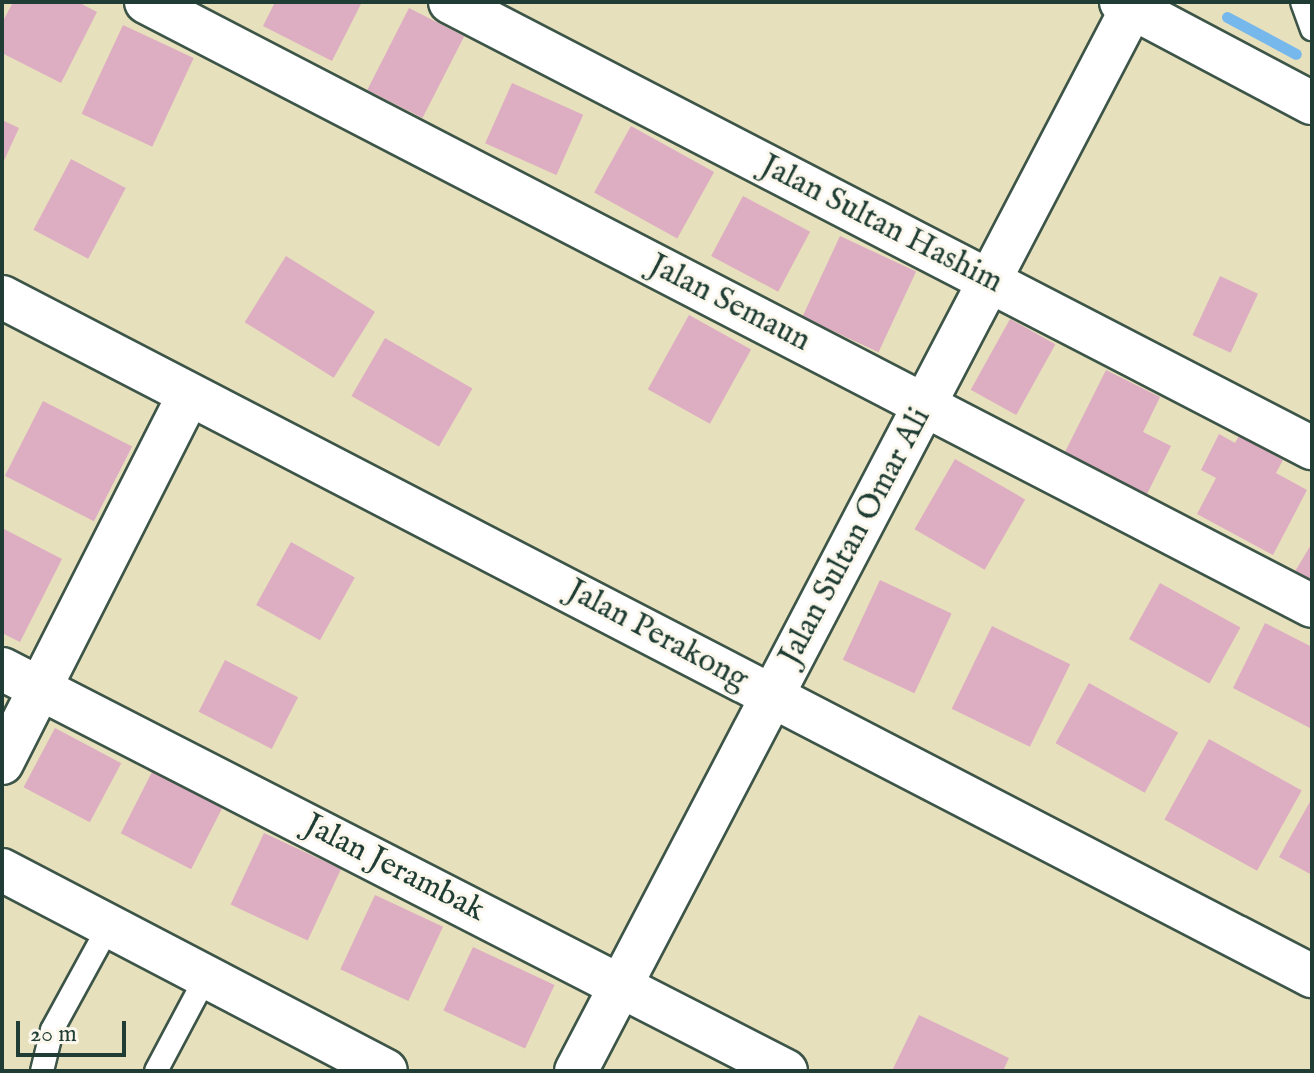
<!DOCTYPE html>
<style>
body{margin:0}
#map{position:relative;width:1314px;height:1073px;overflow:hidden;background:#e7e0bc;font-family:"IM FELL English",serif}
div>[style]{position:absolute}
[style*='--x']{left:calc(var(--x)*1px);top:calc(var(--y)*1px);width:calc(var(--w)*1px);rotate:calc(var(--a)*1deg)}
.stream>*{height:11px;margin:-5.5px;padding:0 5.5px;transform-origin:5.5px;border-radius:5.5px;background:#77b8ec}
.building>*{inset:0;background:#ddadc2;transform-origin:0 0}
.roads{filter:drop-shadow(2px 0 #3d5548) drop-shadow(-2px 0 #3d5548) drop-shadow(0 2px #3d5548) drop-shadow(0 -2px #3d5548)}
.service>*{height:22px;margin:-11px;padding:0 11px;transform-origin:11px;border-radius:11px;background:#fff}
.minor>*{height:42px;margin:-21px;padding:0 21px;transform-origin:21px;border-radius:21px;background:#fff}
span{translate:-50% -50%;white-space:nowrap;text-align:center;line-height:1.15;-webkit-text-stroke:6px #fbf7ec;paint-order:stroke}
.street-label{font-size:32px;color:#1f3d34}
.frame{position:absolute;inset:0;border:4px solid #1f3d34;pointer-events:none}
.scale{position:absolute;left:16px;top:1021px;width:110px;height:36px;box-sizing:border-box;border:4px solid #1f3d34;border-top:0;padding-left:10px;font-size:24px;line-height:28px;white-space:nowrap;color:#1f3d34;-webkit-text-stroke:6px #fbf7ec;paint-order:stroke}
</style>
<div id="map">
<div class="stream">
<div style="--x:1227;--y:17;--w:78;--a:28.2"></div>
</div>
<div class="building">
<div style="clip-path:polygon(13px 2px,78px 2px,97px 12px,61px 83px,2px 53px,2px 23px)"></div>
<div style="clip-path:polygon(275px 2px,362px 2px,332px 61px,263px 26px)"></div>
<div style="left:409px;top:8px;width:62px;height:92px;rotate:27deg"></div>
<div style="left:123px;top:25px;width:78px;height:98px;rotate:25deg"></div>
<div style="left:512px;top:83px;width:78px;height:66px;rotate:24deg"></div>
<div style="clip-path:polygon(2px 120px,19px 128px,2px 165px)"></div>
<div style="left:631px;top:126px;width:95px;height:76px;rotate:29deg"></div>
<div style="left:71px;top:159px;width:62px;height:80px;rotate:28deg"></div>
<div style="left:743px;top:196px;width:76px;height:68px;rotate:28deg"></div>
<div style="left:840px;top:236px;width:84px;height:89px;rotate:25deg"></div>
<div style="left:286px;top:256px;width:105px;height:78px;rotate:32deg"></div>
<div style="left:1220px;top:276px;width:42px;height:65px;rotate:25deg"></div>
<div style="left:689px;top:315px;width:71px;height:85px;rotate:29deg"></div>
<div style="left:1010px;top:319px;width:52px;height:81px;rotate:29deg"></div>
<div style="left:385px;top:338px;width:101px;height:67px;rotate:30deg"></div>
<div style="clip-path:polygon(1106px 370px,1160px 397px,1143px 432px,1171px 446px,1143px 502px,1061px 460px)"></div>
<div style="left:43px;top:401px;width:100px;height:84px;rotate:27deg"></div>
<div style="clip-path:polygon(1219px 434px,1235px 443px,1239px 436px,1283px 460px,1276px 473px,1307px 490px,1273px 555px,1197px 514px,1216px 478px,1201px 470px)"></div>
<div style="left:955px;top:459px;width:81px;height:81px;rotate:30deg"></div>
<div style="clip-path:polygon(2px 528px,62px 559px,20px 642px,2px 633px)"></div>
<div style="left:291px;top:542px;width:73px;height:72px;rotate:29deg"></div>
<div style="clip-path:polygon(1312px 543px,1312px 584px,1294px 573px)"></div>
<div style="left:880px;top:580px;width:79px;height:88px;rotate:25deg"></div>
<div style="left:1160px;top:583px;width:92px;height:64px;rotate:29deg"></div>
<div style="clip-path:polygon(1265px 623px,1312px 647px,1310px 728px,1233px 688px)"></div>
<div style="left:992px;top:626px;width:87px;height:92px;rotate:26deg"></div>
<div style="left:225px;top:660px;width:82px;height:58px;rotate:27deg"></div>
<div style="left:1089px;top:683px;width:102px;height:69px;rotate:29deg"></div>
<div style="left:55px;top:728px;width:75px;height:67px;rotate:28deg"></div>
<div style="left:1209px;top:739px;width:106px;height:92px;rotate:29deg"></div>
<div style="left:153px;top:770px;width:79px;height:71px;rotate:27deg"></div>
<div style="clip-path:polygon(1312px 798px,1312px 875px,1279px 857px)"></div>
<div style="left:264px;top:833px;width:85px;height:79px;rotate:25deg"></div>
<div style="left:375px;top:895px;width:75px;height:82px;rotate:25deg"></div>
<div style="left:473px;top:947px;width:90px;height:70px;rotate:25deg"></div>
<div style="clip-path:polygon(919px 1015px,1009px 1058px,1003px 1071px,892px 1071px)"></div>
</div>
<div class="roads">
<div class="service">
<div style="--x:1302;--y:2;--w:29;--a:70"></div>
<div style="--x:42;--y:1071;--w:42;--a:-76.3"></div>
<div style="--x:52;--y:1030;--w:119;--a:-61.3"></div>
<div style="--x:156;--y:1071;--w:106;--a:-62"></div>
</div>
<div class="minor">
<div style="--x:146;--y:2;--w:1313;--a:27.38"></div>
<div style="--x:450;--y:2;--w:971;--a:27.36"></div>
<div style="--x:1121;--y:2;--w:216;--a:27.9"></div>
<div style="--x:2;--y:297;--w:1476;--a:27.4"></div>
<div style="--x:2;--y:669;--w:881;--a:27.15"></div>
<div style="--x:2;--y:763;--w:411;--a:-63.1"></div>
<div style="--x:2;--y:870;--w:433;--a:27.6"></div>
<div style="--x:576;--y:1071;--w:1206;--a:-62.39"></div>
</div>
</div>
<div class="street-label">
<span style="left:881px;top:225px;rotate:27deg">Jalan Sultan Hashim</span>
<span style="left:729px;top:304px;rotate:27deg">Jalan Semaun</span>
<span style="left:856px;top:537px;rotate:-62deg">Jalan Sultan Omar Ali</span>
<span style="left:657px;top:636px;rotate:28deg">Jalan Perakong</span>
<span style="left:394px;top:869px;rotate:27deg">Jalan Jerambak</span>
</div>
<div class="frame"></div>
<div class="scale">20 m</div>
</div>
